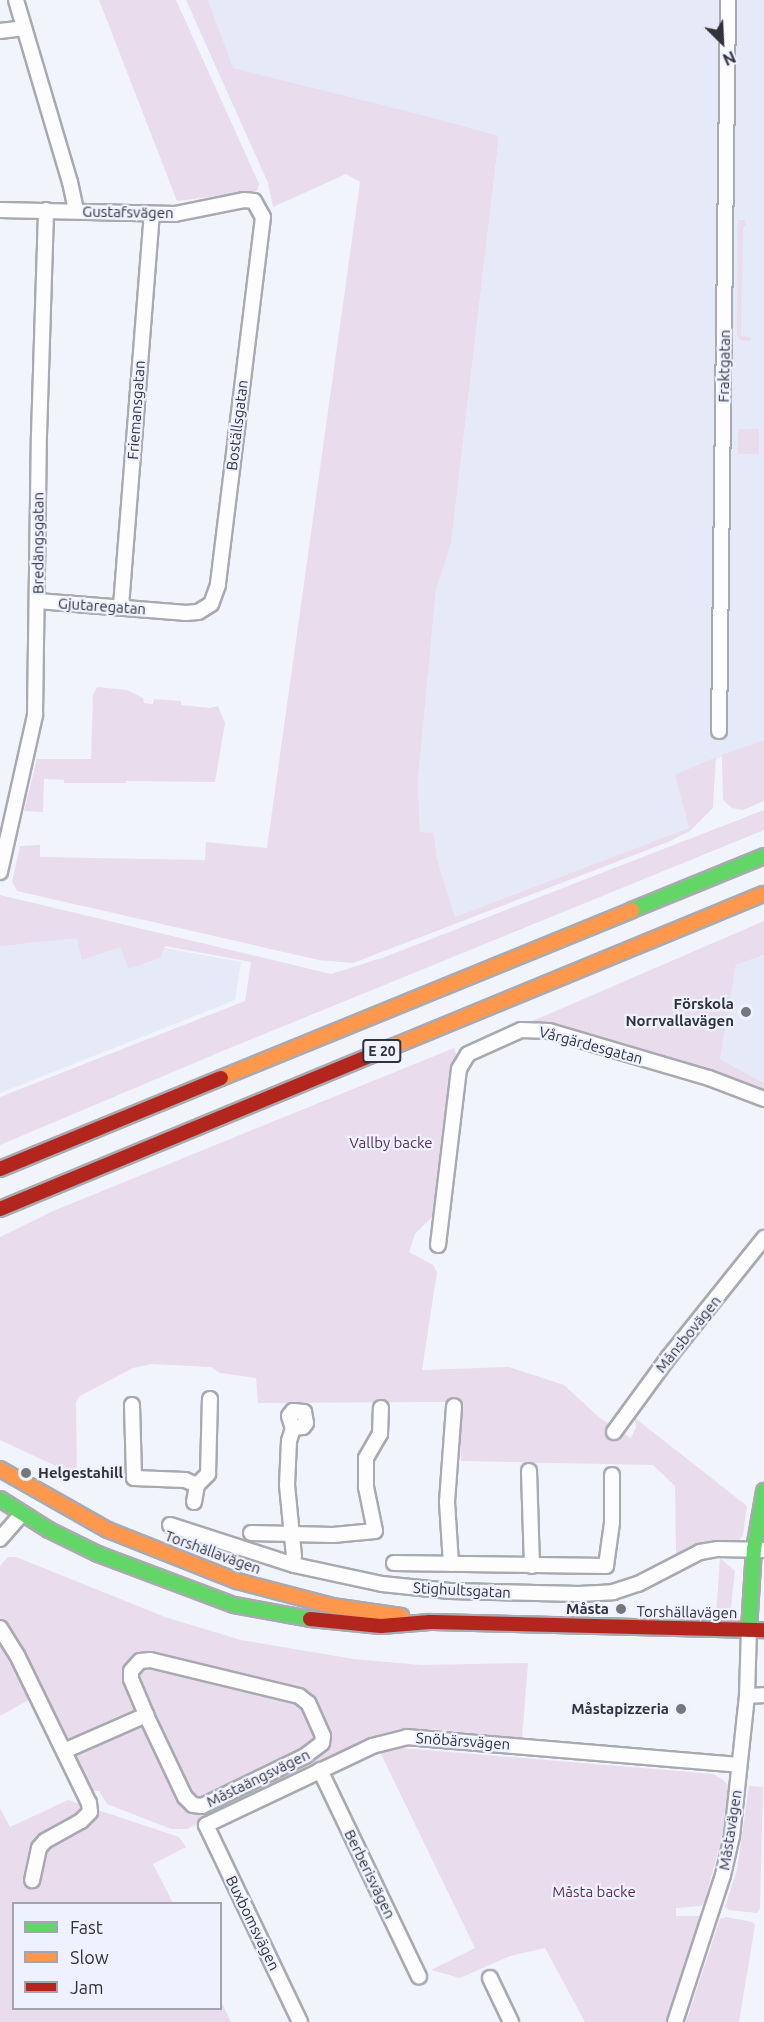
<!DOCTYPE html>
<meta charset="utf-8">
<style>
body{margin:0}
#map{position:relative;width:764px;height:2022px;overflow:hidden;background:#f2f4fb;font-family:Ubuntu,sans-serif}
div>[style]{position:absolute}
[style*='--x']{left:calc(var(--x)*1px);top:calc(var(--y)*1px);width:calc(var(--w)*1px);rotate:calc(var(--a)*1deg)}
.built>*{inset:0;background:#e6e9f8}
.green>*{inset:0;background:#e9dced;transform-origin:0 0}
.roads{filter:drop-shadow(2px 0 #a8aab0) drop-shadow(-2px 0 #a8aab0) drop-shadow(0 2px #a8aab0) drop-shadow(0 -2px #a8aab0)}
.street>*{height:14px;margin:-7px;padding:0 7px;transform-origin:7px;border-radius:7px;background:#fdfdfe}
.fast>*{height:14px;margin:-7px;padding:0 7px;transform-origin:7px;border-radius:7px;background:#63d668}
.slow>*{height:14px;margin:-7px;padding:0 7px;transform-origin:7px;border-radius:7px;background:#ff974d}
.jam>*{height:14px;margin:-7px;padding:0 7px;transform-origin:7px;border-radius:7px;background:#b3261e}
.dots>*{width:16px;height:16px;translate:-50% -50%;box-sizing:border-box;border:3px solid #eef1ff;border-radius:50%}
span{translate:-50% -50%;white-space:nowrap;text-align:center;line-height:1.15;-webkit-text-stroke:4.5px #eef1ff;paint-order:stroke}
.shield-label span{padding:2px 4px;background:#eef1ff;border:2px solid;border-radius:4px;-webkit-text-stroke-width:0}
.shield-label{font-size:14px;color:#313339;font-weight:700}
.street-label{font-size:15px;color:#313339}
.poi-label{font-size:15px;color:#313339;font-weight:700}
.right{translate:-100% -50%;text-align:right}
.left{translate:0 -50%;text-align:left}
.park-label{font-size:15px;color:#5a315b}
.legend{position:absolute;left:12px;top:1902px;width:210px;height:108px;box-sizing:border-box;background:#eef1ff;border:2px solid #a2a5b0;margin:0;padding:8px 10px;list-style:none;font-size:18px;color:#313339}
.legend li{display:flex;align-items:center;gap:12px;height:30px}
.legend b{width:30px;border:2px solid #a2a5b0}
.north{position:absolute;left:692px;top:12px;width:60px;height:60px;-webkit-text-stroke:4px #eef1ff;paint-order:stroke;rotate:156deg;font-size:16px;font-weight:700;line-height:24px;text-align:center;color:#313339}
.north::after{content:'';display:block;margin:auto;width:21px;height:27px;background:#313339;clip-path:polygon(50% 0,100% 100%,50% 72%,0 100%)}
</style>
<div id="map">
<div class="built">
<div style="clip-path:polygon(208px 0,764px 0,764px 740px,675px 775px,689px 828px,455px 917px,437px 859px,434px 834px,420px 832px,418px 779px,436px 590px,451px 544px,499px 137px,419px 114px,232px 68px)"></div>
<div style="clip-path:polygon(0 927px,138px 943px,241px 962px,235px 1000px,0 1093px)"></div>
<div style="clip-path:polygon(764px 955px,764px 1083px,720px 1059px,736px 965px)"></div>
</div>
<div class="green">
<div style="clip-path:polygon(99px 0,176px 0,259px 184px,257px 191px,177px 201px)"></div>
<div style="clip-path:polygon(186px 0,208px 0,233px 68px,419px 114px,499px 136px,451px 544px,436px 590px,418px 779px,420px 832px,434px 833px,437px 859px,455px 917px,689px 828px,675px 775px,716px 757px,713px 808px,690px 831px,668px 842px,353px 963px,319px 960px,17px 891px,12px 882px,20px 846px,40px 845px,40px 857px,205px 860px,206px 842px,267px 848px,360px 182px,346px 174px,273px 207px,268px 183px)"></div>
<div style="clip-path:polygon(738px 220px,744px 220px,746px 225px,743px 227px,741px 336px,751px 337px,750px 341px,740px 340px,737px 335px)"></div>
<div style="left:759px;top:429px;width:25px;height:21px;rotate:90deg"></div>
<div style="clip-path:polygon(97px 687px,127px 690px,143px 698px,144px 703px,153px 704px,154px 699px,181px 701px,181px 705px,210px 708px,218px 706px,225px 723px,215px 782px,126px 781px,126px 783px,64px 783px,64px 780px,44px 779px,43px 812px,24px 811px,37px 759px,91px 759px,93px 695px)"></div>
<div style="clip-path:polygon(764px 740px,764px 801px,743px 810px,732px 808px,723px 800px,722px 755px)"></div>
<div style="clip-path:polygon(764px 810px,764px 830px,225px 1050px,0 1145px,0 1097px,245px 1001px,251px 962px,165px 946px,161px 957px,129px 969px,120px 947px,82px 960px,77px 938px,0 946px,0 895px,331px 974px,382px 958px)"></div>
<div style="clip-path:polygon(764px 921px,764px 955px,736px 965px,720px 1059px,764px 1083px,764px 1095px,706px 1069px,554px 1025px,530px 1022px)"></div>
<div style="clip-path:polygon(454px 1048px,457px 1057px,437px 1212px,415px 1234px,409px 1252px,433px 1265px,437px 1272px,422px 1370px,509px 1367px,564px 1385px,600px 1418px,631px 1438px,636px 1427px,635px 1418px,747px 1506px,743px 1535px,735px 1545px,676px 1553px,675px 1486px,653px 1465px,461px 1461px,459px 1414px,452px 1402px,258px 1403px,256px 1378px,220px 1373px,211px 1367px,152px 1364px,133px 1368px,80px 1396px,76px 1402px,77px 1476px,0 1440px,0 1237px,53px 1211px)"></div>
<div style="clip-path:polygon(8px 1557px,16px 1557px,165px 1617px,241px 1640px,354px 1659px,421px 1665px,528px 1663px,522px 1738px,430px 1729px,387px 1736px,187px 1829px,171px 1829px,107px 1804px,99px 1791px,90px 1791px,43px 1692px,0 1716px,0 1566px)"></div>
<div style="clip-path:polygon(720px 1558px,735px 1571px,731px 1607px,716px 1615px)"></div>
<div style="clip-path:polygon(402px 1748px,714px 1774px,723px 1780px,732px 1789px,733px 1797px,704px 1903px,701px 1906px,676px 1908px,676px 1916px,704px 1916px,669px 2022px,585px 2022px,545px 1948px,510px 1956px,460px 1978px,431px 1970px,475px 1948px,380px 1752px)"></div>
<div style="clip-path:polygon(749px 1786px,763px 1787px,760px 1909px,757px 1913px,729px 1910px,725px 1907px,737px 1870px)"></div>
<div style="clip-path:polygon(68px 1800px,179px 1837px,186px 1847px,153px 1864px,173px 1903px,14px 1904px,14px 2008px,220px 2008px,221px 2001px,231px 2022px,0 2022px,0 1808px,10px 1827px)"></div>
<div style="clip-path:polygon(726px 1917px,752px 1922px,755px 1925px,739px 2022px,686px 2022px,720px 1919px)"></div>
</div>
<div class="roads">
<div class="street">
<div style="--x:16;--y:0;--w:190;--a:73.5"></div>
<div style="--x:70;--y:182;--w:29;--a:78"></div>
<div style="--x:0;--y:31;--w:24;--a:-7"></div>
<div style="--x:0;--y:210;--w:175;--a:1.3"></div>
<div style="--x:175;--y:214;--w:70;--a:-11.5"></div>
<div style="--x:244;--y:200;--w:10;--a:6"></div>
<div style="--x:254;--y:201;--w:18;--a:61"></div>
<div style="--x:263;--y:217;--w:371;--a:97"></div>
<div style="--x:218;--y:585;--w:20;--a:110"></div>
<div style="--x:211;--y:604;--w:15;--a:148"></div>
<div style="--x:198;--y:612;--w:12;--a:175"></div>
<div style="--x:186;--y:613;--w:148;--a:-175.4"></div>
<div style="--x:121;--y:606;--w:393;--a:-85.5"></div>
<div style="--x:719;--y:731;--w:731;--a:-89.29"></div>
<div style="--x:0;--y:872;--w:161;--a:-77.4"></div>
<div style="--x:35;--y:715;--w:280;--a:-89.2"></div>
<div style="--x:39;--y:435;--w:225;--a:-88.2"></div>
<div style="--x:438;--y:1245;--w:177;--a:-83.2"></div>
<div style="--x:459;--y:1069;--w:17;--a:-59"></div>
<div style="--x:468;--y:1054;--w:58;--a:-24.4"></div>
<div style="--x:521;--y:1030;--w:28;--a:2"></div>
<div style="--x:549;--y:1031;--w:167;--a:16.4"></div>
<div style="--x:709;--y:1078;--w:59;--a:20.9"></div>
<div style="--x:132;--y:1405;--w:73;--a:88.4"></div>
<div style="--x:134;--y:1478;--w:51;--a:2.2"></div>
<div style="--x:185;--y:1480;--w:13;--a:23"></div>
<div style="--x:293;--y:1428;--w:10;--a:-6"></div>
<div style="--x:303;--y:1427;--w:5;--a:-53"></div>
<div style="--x:306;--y:1423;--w:11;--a:-100"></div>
<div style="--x:304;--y:1412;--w:11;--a:-175"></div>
<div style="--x:293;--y:1411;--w:6;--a:129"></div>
<div style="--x:289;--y:1416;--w:13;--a:72"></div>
<div style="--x:293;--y:1428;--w:14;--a:107"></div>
<div style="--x:289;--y:1441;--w:44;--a:92.6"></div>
<div style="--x:287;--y:1485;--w:72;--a:84.4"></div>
<div style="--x:614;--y:1432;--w:92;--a:-53.9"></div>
<div style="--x:668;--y:1358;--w:154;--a:-51.3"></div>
<div style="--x:529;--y:1471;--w:95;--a:88.2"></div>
<div style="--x:197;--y:1485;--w:16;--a:-45"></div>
<div style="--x:208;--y:1474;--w:75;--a:-88.5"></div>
<div style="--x:194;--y:1502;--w:17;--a:-80"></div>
<div style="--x:170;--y:1525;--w:130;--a:17.9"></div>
<div style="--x:294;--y:1565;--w:90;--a:12.2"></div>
<div style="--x:382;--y:1584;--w:68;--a:5.9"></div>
<div style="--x:450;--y:1591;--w:129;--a:1.3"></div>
<div style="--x:579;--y:1594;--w:34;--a:-3"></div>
<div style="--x:613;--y:1592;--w:26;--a:-18"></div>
<div style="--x:638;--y:1584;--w:70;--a:-27.3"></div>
<div style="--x:700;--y:1552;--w:17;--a:-10"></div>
<div style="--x:717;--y:1549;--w:47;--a:1.2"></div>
<div style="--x:251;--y:1533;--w:82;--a:1.4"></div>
<div style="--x:333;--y:1535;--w:42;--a:-5.4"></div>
<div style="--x:375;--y:1531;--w:45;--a:-101.6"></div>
<div style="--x:366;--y:1487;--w:29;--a:-90"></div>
<div style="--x:366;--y:1458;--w:28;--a:-60"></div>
<div style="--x:380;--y:1434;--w:26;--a:-88"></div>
<div style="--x:0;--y:1539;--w:33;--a:-49"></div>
<div style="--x:394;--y:1563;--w:212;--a:0.8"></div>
<div style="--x:606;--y:1566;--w:43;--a:-82.1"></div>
<div style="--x:612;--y:1523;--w:48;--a:-90"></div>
<div style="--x:451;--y:1564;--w:62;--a:-93.7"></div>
<div style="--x:447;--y:1502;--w:96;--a:-85.8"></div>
<div style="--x:0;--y:1628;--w:32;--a:58"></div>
<div style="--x:17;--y:1655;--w:165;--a:64.1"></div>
<div style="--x:89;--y:1803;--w:9;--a:84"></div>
<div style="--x:90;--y:1812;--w:13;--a:135"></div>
<div style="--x:81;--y:1821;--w:41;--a:150.9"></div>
<div style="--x:45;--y:1841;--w:9;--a:131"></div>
<div style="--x:39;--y:1848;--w:33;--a:102"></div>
<div style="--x:747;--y:1696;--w:17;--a:-3"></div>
<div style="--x:64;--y:1751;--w:90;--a:-23.7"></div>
<div style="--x:146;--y:1715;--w:91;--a:64.6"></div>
<div style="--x:185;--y:1797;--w:11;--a:45"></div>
<div style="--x:193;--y:1805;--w:9;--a:6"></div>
<div style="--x:202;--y:1806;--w:114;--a:-25.9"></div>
<div style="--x:305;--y:1756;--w:21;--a:-37"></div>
<div style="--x:322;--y:1743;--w:7;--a:-82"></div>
<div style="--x:323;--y:1736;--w:36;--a:-114"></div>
<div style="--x:308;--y:1703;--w:11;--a:-142"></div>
<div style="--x:299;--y:1696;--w:153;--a:-166.4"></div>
<div style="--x:150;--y:1660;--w:10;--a:174"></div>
<div style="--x:140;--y:1661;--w:13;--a:132"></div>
<div style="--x:131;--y:1671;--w:8;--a:90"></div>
<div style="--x:131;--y:1679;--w:39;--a:67"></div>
<div style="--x:320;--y:1770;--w:229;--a:64.4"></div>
<div style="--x:490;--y:1978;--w:49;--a:64.5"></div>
<div style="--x:300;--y:2022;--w:218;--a:-115.5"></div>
<div style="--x:206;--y:1825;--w:184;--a:-25.4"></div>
<div style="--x:372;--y:1746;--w:36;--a:-14"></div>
<div style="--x:407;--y:1737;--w:332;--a:4.8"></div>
<div style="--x:675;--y:2022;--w:155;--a:-71.9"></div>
<div style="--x:723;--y:1875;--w:40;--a:-77"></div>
<div style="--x:732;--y:1836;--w:141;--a:-83.9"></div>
<div style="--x:747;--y:1696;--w:66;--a:-88.3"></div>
</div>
<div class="fast">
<div style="--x:632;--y:910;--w:143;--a:-22.2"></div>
<div style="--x:0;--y:1499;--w:58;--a:32.3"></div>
<div style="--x:49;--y:1530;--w:55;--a:26.1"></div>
<div style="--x:98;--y:1554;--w:145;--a:20.6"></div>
<div style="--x:234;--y:1605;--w:77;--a:10.4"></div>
<div style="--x:749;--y:1630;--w:81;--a:-86.5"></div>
<div style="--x:754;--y:1549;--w:59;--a:-80.2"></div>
</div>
<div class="slow">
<div style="--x:392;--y:1047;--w:402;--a:-22.4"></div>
<div style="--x:221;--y:1078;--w:444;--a:-22.2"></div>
<div style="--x:0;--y:1469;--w:124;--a:29.5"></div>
<div style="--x:108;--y:1530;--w:139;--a:21.6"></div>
<div style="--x:237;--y:1581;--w:98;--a:14.7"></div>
<div style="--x:332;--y:1606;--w:70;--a:8.2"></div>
</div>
<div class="jam">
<div style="--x:0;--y:1169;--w:239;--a:-22.4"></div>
<div style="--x:0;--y:1209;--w:424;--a:-22.5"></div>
<div style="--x:310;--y:1619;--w:71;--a:5.6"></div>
<div style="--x:381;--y:1626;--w:49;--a:-4.7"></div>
<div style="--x:430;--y:1622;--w:334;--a:1.4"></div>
</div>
</div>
<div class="dots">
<div style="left:746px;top:1012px;background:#75777d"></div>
<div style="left:26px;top:1473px;background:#75777d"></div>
<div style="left:621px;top:1609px;background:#75777d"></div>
<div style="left:681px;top:1709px;background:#75777d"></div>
</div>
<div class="shield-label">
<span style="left:382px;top:1051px">E 20</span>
</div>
<div class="street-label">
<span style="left:128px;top:212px;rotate:1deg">Gustafsvägen</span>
<span style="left:724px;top:366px;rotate:-89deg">Fraktgatan</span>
<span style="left:136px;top:410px;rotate:-86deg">Friemansgatan</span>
<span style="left:237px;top:425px;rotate:-83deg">Boställsgatan</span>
<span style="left:38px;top:543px;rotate:-90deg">Bredängsgatan</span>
<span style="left:102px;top:606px;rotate:4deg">Gjutaregatan</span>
<span style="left:591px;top:1045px;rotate:15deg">Vårgärdesgatan</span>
<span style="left:688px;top:1334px;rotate:-51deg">Månsbovägen</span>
<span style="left:213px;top:1552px;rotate:20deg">Torshällavägen</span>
<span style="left:462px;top:1590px;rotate:3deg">Stighultsgatan</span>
<span style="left:687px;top:1612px;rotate:1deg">Torshällavägen</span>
<span style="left:463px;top:1741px;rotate:4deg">Snöbärsvägen</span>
<span style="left:258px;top:1778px;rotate:-26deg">Måstaängsvägen</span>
<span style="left:730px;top:1830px;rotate:-81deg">Måstavägen</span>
<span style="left:370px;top:1874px;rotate:64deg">Berberisvägen</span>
<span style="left:253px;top:1923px;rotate:64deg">Buxbomsvägen</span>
</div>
<div class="poi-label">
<span class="right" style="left:734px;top:1012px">Förskola<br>Norrvallavägen</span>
<span class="left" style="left:38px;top:1473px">Helgestahill</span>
<span class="right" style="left:609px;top:1609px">Måsta</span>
<span class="right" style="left:669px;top:1709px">Måstapizzeria</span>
</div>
<div class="park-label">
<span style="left:391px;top:1143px">Vallby backe</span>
<span style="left:594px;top:1892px">Måsta backe</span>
</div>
<ul class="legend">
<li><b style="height:8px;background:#63d668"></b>Fast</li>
<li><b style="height:8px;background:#ff974d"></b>Slow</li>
<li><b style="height:8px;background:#b3261e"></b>Jam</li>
</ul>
<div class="north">N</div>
</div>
